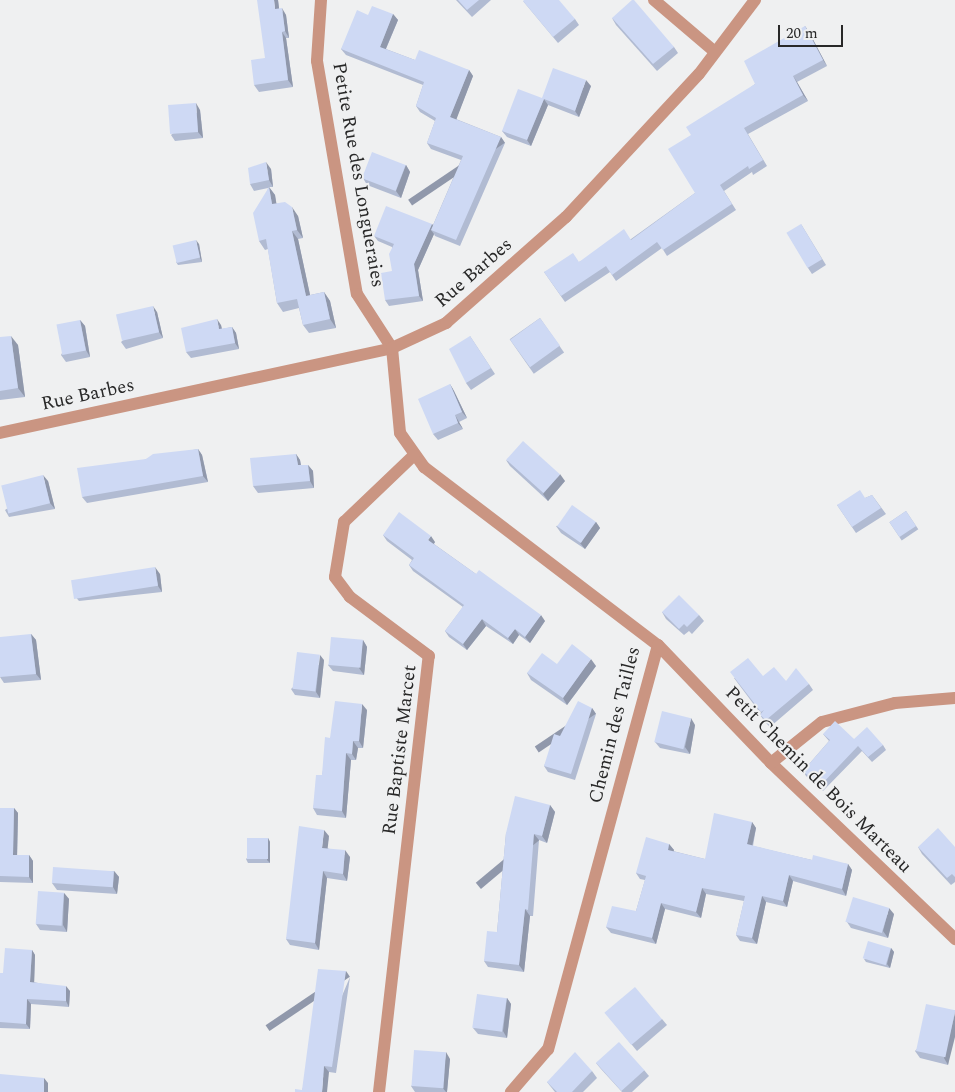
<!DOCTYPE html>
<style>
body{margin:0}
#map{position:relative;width:955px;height:1092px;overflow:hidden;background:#eff0f1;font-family:Spectral,serif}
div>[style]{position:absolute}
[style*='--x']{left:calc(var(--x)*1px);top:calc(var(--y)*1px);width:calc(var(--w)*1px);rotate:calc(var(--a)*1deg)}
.minor>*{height:12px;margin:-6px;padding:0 6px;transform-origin:6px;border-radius:6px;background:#ca9582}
.wall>*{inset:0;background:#b1bbd2;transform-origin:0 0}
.shaded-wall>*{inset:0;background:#9098ab;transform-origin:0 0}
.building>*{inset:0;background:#ced9f4;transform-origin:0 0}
span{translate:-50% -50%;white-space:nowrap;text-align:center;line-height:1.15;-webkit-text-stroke:4px #eff0f1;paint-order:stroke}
.street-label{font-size:19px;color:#282828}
.scale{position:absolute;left:778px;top:25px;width:65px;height:22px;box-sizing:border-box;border:2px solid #282828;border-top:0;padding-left:6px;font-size:15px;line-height:18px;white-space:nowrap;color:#282828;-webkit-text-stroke:4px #eff0f1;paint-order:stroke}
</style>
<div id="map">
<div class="minor">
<div style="--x:321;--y:0;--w:61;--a:93.8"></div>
<div style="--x:317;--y:61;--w:236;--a:80.3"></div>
<div style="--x:357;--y:294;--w:64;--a:57.1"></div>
<div style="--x:392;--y:348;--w:85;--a:84.6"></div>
<div style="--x:400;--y:433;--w:42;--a:54.8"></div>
<div style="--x:424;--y:467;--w:294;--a:37.3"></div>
<div style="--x:658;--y:645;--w:419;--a:105.2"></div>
<div style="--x:548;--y:1049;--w:57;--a:130.7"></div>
<div style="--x:654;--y:0;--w:79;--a:40.4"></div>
<div style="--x:0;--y:433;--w:401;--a:-12.2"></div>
<div style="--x:392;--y:348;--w:60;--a:-24.8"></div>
<div style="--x:446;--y:323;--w:160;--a:-41.5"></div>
<div style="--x:566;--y:217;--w:195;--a:-47.1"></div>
<div style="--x:699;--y:74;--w:93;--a:-52.9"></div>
<div style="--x:658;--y:645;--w:163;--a:46.2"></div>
<div style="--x:771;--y:763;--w:255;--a:43.7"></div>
<div style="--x:771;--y:763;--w:65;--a:-38.8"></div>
<div style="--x:822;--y:722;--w:75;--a:-14.6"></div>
<div style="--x:895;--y:703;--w:60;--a:-4.8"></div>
<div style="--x:379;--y:1092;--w:439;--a:-83.5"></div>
<div style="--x:429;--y:656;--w:99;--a:-143.2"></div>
<div style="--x:350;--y:597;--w:25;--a:-127"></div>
<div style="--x:335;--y:577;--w:56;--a:-80.7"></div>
<div style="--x:344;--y:522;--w:97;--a:-43.7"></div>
</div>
<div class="wall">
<div style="clip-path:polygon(278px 0,279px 9px,286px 15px,289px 38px,286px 38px,293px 87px,259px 92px,254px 85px,265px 58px)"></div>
<div style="clip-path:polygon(456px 0,491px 0,472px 17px)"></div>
<div style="clip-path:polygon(523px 1px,575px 19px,579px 25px,558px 43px)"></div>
<div style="clip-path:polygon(393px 14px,398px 20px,386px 49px,415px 60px,469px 70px,473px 76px,456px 119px,501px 137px,505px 143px,460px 246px,435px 236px,434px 234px,418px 270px,423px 301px,389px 306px,385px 300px,392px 271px,392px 247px,378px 241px,374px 236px,432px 224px,433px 225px,461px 160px,431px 149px,427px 143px,435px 121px,420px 112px,416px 106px,423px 85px,346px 55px,341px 49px,368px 15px)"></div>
<div style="clip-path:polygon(612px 18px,674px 47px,678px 53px,657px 71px,616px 25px)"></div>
<div style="clip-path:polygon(805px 26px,809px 32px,827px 66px,797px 82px,808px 101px,748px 134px,767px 166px,753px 175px,752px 172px,724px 191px,736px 210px,667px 256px,662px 248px,616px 281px,610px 272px,565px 302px,544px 272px,579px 262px,631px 239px,695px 193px,691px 135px,755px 84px)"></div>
<div style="clip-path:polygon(591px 86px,579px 117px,548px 105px,531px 146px,507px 137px,502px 131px,542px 98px)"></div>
<div style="clip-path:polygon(200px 110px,203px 138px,175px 141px,171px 135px)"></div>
<div style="clip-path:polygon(406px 165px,410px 172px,401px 198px,367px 185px,363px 178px)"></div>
<div style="clip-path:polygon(271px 169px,273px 187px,269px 187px,275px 195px,276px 203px,298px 216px,303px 238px,298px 239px,310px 295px,324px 292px,330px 301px,336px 328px,309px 333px,303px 325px,299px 308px,283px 312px,277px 303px,268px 249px,265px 250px,259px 241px,268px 188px,254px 191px,250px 184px)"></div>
<div style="clip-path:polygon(801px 224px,826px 265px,812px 274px,808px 268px)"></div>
<div style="clip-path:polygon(199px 244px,202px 262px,178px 265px,176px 262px)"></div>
<div style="clip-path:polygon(157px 312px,163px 338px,126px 349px,121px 342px)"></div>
<div style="left:540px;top:318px;width:42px;height:37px;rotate:55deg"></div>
<div style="clip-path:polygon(80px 320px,85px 326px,90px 357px,66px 362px,61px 355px)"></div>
<div style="clip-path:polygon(221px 325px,222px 329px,232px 327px,236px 333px,239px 349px,191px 358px,186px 352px)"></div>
<div style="clip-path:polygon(470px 336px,495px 374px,471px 390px,466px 383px)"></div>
<div style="clip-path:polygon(0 337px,18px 345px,25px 397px,0 400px)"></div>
<div style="clip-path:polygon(450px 384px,454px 391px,467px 418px,459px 422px,463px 429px,438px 440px,433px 434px)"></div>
<div style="clip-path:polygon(198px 449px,202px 455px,208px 482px,87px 503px,82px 497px,146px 459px)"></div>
<div style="clip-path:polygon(296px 454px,300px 460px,301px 465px,308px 465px,313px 471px,314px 488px,258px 493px,253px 486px)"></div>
<div style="clip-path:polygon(506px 460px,565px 481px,548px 501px,510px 466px)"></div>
<div style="clip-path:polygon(48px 481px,55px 509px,9px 517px,5px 510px)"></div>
<div style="clip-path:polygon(872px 495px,886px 514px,856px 533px,837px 505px,865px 498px)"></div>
<div style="left:906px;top:511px;width:22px;height:20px;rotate:56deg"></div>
<div style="clip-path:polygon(596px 522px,600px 528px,585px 549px,561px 533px,556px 526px)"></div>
<div style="clip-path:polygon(383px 535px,435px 542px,434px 544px,476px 574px,545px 621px,530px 643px,519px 635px,513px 644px,486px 626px,467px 650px,449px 637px,445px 631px,463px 607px,413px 571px,409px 565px,412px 560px,387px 541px)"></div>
<div style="clip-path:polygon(160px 574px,162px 592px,79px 601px,74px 595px)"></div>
<div style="clip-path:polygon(662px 612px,699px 615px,704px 621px,692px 634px,689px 631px,684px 635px,666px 619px)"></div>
<div style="clip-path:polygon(31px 634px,36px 640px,41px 680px,4px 683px,0 677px)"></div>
<div style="clip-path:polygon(363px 640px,367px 647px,364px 675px,333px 671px,328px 665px)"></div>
<div style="clip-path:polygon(324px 660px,320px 698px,295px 695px,291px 689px)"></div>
<div style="clip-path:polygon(557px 664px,596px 666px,567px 705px,531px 680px,527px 673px)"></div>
<div style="clip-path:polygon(763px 676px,786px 681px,809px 684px,813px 690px,770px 727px,765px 722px,760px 715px,761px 714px,734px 678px)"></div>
<div style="clip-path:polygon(592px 708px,596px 714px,575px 780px,548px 772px,544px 766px,560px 736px)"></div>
<div style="clip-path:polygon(367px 710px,363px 748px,358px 748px,356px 760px,351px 760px,346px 818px,317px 815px,313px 808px,322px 775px,330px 738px)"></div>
<div style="clip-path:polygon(695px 725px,690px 754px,660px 748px,655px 742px)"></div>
<div style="clip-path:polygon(823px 734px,854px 739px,883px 745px,886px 750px,872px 762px,862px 751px,823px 791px,806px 776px,803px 771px,829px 741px)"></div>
<div style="clip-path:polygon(550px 805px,555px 812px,547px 843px,539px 840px,533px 916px,530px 916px,524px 972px,488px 967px,484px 961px,497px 932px,506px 833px)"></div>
<div style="clip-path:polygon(0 808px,14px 808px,18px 813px,17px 855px,29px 855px,33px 861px,33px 883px,0 882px)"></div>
<div style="clip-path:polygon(752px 822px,756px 828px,753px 846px,812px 860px,848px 864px,852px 870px,846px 896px,793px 881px,787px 907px,766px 902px,757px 944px,740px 941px,736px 935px,744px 901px,706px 894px,701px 918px,665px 909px,656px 944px,611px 933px,606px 927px,636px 911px,645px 880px,640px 879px,636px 873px,669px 844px,674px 850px,673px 851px,705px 859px)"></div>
<div style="clip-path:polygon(329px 836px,327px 848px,350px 857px,347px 881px,327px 878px,319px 950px,290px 945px,286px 939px)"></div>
<div style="clip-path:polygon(268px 838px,270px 842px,270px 863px,248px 863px,246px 859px)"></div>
<div style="clip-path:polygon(918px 847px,955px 847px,955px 882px,951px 885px,922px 854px)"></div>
<div style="clip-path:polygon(114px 871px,119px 877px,117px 894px,57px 890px,52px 883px)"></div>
<div style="clip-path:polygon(64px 893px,69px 899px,67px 932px,40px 930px,36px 924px)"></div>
<div style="clip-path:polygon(894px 914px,888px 938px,851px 928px,847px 922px)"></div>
<div style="clip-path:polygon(891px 948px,894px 952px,890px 968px,866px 962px,864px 959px)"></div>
<div style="clip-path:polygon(32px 950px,35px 955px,34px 982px,70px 991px,69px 1007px,31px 1004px,30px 1029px,0 1028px,0 973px,3px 973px)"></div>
<div style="clip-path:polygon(350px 977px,336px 1073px,329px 1072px,302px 1090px)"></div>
<div style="clip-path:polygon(507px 998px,511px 1004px,507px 1038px,478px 1034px,473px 1028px)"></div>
<div style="clip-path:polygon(955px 1010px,948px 1065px,920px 1058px,915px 1051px)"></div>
<div style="clip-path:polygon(608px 1016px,662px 1019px,667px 1025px,637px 1051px)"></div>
<div style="clip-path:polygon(450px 1059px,447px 1092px,415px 1092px,411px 1086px)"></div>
<div style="clip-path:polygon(596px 1063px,644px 1070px,649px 1076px,632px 1092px,622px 1092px,601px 1069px)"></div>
<div style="clip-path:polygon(592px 1071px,597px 1078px,583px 1092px,555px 1092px,547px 1082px)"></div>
</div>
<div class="shaded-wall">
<div style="clip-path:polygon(274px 0,278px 0,280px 16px,275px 9px)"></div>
<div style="clip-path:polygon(282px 8px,286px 15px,289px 38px,285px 31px)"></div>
<div style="clip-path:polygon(393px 14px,398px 20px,384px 53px,380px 47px)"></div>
<div style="clip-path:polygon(805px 26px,809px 32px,827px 66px,823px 60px)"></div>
<div style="clip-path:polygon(282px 32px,286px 38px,293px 87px,288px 80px)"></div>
<div style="clip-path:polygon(469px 70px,473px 76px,455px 123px,450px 117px)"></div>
<div style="clip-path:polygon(793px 76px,797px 82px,808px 101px,803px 95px)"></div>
<div style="clip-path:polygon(586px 80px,591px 86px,579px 117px,575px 111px)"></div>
<div style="clip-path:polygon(544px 99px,548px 105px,531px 146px,527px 140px)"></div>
<div style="clip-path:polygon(196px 103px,200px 110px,203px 138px,198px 132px)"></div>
<div style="left:501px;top:137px;width:7px;height:112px;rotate:56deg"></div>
<div style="clip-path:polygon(266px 162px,271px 169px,273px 187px,269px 180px)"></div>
<div style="clip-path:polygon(406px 165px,410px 172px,401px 198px,396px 191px)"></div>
<div style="clip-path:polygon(269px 187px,275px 195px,278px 213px,272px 204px)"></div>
<div style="clip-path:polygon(292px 207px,298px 216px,303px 238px,297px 230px)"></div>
<div style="clip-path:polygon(432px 224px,436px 230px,431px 230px,434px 234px,418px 270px,423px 301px,419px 296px,414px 264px)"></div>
<div style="clip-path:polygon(292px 231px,298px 239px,312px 304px,306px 296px)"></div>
<div style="clip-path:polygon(196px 240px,199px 244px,202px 262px,200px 258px)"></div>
<div style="clip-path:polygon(324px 292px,330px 301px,336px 328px,330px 319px)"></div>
<div style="clip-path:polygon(153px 306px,157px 312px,163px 338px,159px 332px)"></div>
<div style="clip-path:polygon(217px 319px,221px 325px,223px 335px,219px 329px)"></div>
<div style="clip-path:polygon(80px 320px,85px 326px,90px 357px,86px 350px)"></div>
<div style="clip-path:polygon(232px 327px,236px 333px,239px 349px,235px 343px)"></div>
<div style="clip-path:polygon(11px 336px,18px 345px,25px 397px,18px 388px)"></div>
<div style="clip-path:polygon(450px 384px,454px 391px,467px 418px,462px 412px)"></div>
<div style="clip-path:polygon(455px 415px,463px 429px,458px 423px)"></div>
<div style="clip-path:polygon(198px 449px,202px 455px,208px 482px,203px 476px)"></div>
<div style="clip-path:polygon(296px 454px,300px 460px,302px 472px,298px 465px)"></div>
<div style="clip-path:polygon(308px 465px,313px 471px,314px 488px,310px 481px)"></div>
<div style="clip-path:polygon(560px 474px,565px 481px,548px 501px,543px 494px)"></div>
<div style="clip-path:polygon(43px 475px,48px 481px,55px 509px,50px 503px)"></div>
<div style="clip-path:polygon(596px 522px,600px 528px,585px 549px,580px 543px)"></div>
<div style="clip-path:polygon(431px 536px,435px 542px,432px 546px,428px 540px)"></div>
<div style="clip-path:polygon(155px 567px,160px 574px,162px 592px,158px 586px)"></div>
<div style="clip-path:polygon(541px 615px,545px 621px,530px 643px,525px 637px)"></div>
<div style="clip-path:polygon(482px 619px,486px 626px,467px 650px,463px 644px)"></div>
<div style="clip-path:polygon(515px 629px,519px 635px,513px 644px,508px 638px)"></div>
<div style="clip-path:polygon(31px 634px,36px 640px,41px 680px,36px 674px)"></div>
<div style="clip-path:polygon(363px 640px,367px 647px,364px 675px,359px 668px)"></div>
<div style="clip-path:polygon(320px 655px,324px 660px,320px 698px,316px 692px)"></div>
<div style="clip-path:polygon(591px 659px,596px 666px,567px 705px,563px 698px)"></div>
<div style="clip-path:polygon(362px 704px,367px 710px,363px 748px,359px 741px)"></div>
<div style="left:592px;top:708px;width:7px;height:69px;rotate:56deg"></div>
<div style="clip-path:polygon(691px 718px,695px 725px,690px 754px,685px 747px)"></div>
<div style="clip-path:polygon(353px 741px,358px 748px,356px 760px,352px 754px)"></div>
<div style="clip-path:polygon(346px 753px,351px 760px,346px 818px,342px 811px)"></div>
<div style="clip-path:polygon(550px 805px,555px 812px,547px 843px,542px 836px)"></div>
<div style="clip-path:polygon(14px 808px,18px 813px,17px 860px,13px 855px)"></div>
<div style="clip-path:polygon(752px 822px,756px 828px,751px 851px,747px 844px)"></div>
<div style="clip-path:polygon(324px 830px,329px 836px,327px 854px,322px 848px)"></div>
<div style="left:534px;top:834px;width:8px;height:76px;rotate:50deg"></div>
<div style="clip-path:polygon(268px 838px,270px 842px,270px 863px,267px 860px)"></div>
<div style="clip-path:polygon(669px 844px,674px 850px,672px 856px,668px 850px)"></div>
<div style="clip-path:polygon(345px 850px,350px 857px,347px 881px,343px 874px)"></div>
<div style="clip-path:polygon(29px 855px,33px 861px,33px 883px,29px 877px)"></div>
<div style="clip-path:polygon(848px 864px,852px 870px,846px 896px,842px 889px)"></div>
<div style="clip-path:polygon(114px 871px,119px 877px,117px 894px,113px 887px)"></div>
<div style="clip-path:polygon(323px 871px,327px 878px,319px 950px,315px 943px)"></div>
<div style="clip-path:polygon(789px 875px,793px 881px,787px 907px,783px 901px)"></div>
<div style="clip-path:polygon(702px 888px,706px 894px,701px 918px,696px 912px)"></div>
<div style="clip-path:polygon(64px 893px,69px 899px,67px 932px,63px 925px)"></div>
<div style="clip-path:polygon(762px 896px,766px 902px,757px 944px,752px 938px)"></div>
<div style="clip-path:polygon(661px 903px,665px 909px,656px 944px,652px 938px)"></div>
<div style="clip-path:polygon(889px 908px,894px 914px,888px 938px,883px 931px)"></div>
<div style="clip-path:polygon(525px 909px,530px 916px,524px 972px,519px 965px)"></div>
<div style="clip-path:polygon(891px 948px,894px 952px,890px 968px,887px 964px)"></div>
<div style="clip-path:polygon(32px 950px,35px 955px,34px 987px,30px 982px)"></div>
<div style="left:346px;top:971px;width:7px;height:97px;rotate:56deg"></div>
<div style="clip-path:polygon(66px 986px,70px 991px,69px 1007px,66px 1001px)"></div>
<div style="clip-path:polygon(507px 998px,511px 1004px,507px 1038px,503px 1031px)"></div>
<div style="clip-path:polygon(27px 999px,31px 1004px,30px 1029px,26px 1024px)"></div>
<div style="clip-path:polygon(955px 1013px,955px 1037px,948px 1065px,944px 1058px)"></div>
<div style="clip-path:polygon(446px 1052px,450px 1059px,447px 1092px,446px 1092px,442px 1087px)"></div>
<div style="clip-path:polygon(324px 1066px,329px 1072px,327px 1092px,322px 1092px)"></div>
<div style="clip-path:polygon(44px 1078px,48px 1083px,48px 1092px,44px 1092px)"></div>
</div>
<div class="building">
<div style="clip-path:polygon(257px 0,274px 0,275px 9px,282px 8px,285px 31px,282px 32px,288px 80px,254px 85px,251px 60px,265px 58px)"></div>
<div style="clip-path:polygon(458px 0,479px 0,467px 10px)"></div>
<div style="clip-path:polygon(524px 0,559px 0,575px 19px,553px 37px,523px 1px)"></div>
<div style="clip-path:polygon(632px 0,634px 0,674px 47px,653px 64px,612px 18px)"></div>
<div style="clip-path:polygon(372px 6px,393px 14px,380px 47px,415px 60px,419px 50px,469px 70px,450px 117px,501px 137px,456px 240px,431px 230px,463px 156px,427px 143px,436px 118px,416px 106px,424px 82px,341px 49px,357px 10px,368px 15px)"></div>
<div style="clip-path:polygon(805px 26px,823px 60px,793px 76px,803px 95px,744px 128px,763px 160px,749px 169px,748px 166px,720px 185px,732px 204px,663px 250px,657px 242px,612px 275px,606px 266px,561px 296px,544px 272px,573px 253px,579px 262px,624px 229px,631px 240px,695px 193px,668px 149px,691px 135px,686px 127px,755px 84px,744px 61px)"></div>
<div style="clip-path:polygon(553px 68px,586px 80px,575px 111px,544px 99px,527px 140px,502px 131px,518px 89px,542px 98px)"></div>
<div style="left:196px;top:103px;width:29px;height:28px;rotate:86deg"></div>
<div style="left:372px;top:152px;width:36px;height:28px;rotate:21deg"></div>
<div style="clip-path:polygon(266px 162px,269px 180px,250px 184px,248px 168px)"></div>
<div style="clip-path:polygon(269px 187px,272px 204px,285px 202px,292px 207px,297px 230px,292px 231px,306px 296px,324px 292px,330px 319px,303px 325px,297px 299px,277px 303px,266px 239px,259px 241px,253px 213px)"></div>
<div style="clip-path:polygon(386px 206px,432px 224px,414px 264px,419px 296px,385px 300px,381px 273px,392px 271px,389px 254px,394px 244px,374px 236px)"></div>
<div style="left:801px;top:224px;width:41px;height:17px;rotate:59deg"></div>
<div style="left:196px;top:240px;width:18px;height:24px;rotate:77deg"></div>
<div style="left:153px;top:306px;width:27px;height:38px;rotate:77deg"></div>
<div style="left:540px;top:318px;width:34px;height:37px;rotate:54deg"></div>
<div style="clip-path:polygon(217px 319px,219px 329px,232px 327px,235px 343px,186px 352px,181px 328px)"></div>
<div style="left:80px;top:320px;width:31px;height:24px;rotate:79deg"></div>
<div style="clip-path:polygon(11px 336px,18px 388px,0 391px,0 337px)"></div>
<div style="clip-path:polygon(470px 336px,491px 368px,466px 383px,449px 349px)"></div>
<div style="clip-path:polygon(450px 384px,462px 412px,455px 415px,458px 423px,433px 434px,418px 399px)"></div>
<div style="left:523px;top:441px;width:50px;height:25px;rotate:42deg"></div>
<div style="clip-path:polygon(198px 449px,203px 476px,82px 497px,77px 468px,146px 459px,153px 454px)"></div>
<div style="clip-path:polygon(296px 454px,298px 465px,308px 465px,310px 481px,253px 486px,250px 458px)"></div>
<div style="left:43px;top:475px;width:29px;height:43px;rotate:76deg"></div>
<div style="clip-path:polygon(860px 490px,865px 498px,872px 495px,881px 508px,852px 527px,837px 505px)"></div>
<div style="left:572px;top:505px;width:29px;height:26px;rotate:35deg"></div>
<div style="left:906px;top:511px;width:18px;height:20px;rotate:56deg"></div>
<div style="clip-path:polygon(399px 512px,431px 536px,428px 540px,476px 574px,479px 570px,541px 615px,525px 637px,515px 629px,508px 638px,482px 619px,463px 644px,445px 631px,464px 605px,409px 565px,414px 558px,383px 535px)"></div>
<div style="left:155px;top:567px;width:19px;height:85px;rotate:81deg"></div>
<div style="clip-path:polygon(679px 595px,699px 615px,687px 627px,684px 624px,679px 629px,662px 612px)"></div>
<div style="clip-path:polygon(31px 634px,36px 674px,0 677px,0 637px)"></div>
<div style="left:331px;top:637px;width:32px;height:28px;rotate:5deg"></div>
<div style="clip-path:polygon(572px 644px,591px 659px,563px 698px,527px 673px,542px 653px,557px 664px)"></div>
<div style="left:297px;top:652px;width:23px;height:37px;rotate:7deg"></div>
<div style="clip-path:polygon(748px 658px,763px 676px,774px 667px,786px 681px,796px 668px,809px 684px,766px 720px,760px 715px,764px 710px,761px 712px,730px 672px)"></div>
<div style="clip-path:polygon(335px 701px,362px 704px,359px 741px,353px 741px,352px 754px,346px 753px,342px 811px,313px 808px,316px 775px,322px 775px,325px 737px,330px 738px)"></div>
<div style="clip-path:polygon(578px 701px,592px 708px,571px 774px,544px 766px,554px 734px,560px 736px)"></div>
<div style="left:662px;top:711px;width:30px;height:32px;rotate:14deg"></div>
<div style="clip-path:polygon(835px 721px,854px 739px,867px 727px,883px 745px,868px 757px,858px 746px,820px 786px,803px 771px,830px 740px,823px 734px)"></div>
<div style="clip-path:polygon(515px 796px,550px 805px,542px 836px,534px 834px,528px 910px,525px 909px,519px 965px,484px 961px,487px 931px,497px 932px,506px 833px)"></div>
<div style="clip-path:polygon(0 808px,14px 808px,13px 855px,29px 855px,29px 877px,0 876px)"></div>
<div style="clip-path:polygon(714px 813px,752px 822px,747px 844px,812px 860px,813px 855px,848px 864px,842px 889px,789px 875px,783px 901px,762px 896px,752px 938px,736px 935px,745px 896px,702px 888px,696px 912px,661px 903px,652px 938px,606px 927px,612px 906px,636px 911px,646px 876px,636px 873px,646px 837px,669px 844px,668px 850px,705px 859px)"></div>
<div style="clip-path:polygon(299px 826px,324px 830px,322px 848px,345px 850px,343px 874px,323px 871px,315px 943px,286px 939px)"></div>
<div style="clip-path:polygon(938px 828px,955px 847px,955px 877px,952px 874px,947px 878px,918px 847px)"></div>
<div style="left:247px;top:838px;width:21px;height:21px"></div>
<div style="left:53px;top:867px;width:61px;height:16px;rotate:4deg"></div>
<div style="left:38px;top:891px;width:26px;height:33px;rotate:4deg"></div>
<div style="left:853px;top:897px;width:38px;height:26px;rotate:17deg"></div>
<div style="left:868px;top:941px;width:24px;height:18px;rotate:17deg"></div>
<div style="clip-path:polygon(5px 948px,32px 950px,30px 982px,66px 986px,66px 1001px,27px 999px,26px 1024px,0 1022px,0 973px,3px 973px)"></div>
<div style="clip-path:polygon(318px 969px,346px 971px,332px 1067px,324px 1066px,322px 1092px,295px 1092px,295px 1089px,302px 1090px)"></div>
<div style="left:635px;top:987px;width:42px;height:40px;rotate:50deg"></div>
<div style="left:477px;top:994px;width:30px;height:34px;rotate:8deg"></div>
<div style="left:926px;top:1004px;width:30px;height:48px;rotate:12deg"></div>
<div style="left:619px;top:1042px;width:38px;height:31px;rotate:48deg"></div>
<div style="left:414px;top:1050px;width:32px;height:36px;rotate:4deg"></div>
<div style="clip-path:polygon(575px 1052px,592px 1071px,572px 1092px,557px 1092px,547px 1082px)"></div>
<div style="clip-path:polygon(0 1074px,44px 1078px,44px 1092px,0 1092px)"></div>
</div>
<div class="street-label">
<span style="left:358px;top:175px;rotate:80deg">Petite Rue des Longueraies</span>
<span style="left:474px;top:273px;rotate:-41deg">Rue Barbes</span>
<span style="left:88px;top:395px;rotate:-12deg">Rue Barbes</span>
<span style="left:615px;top:725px;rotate:-76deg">Chemin des Tailles</span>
<span style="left:400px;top:750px;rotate:-83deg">Rue Baptiste Marcet</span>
<span style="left:818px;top:780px;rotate:45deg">Petit Chemin de Bois Marteau</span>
</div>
<div class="scale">20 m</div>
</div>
